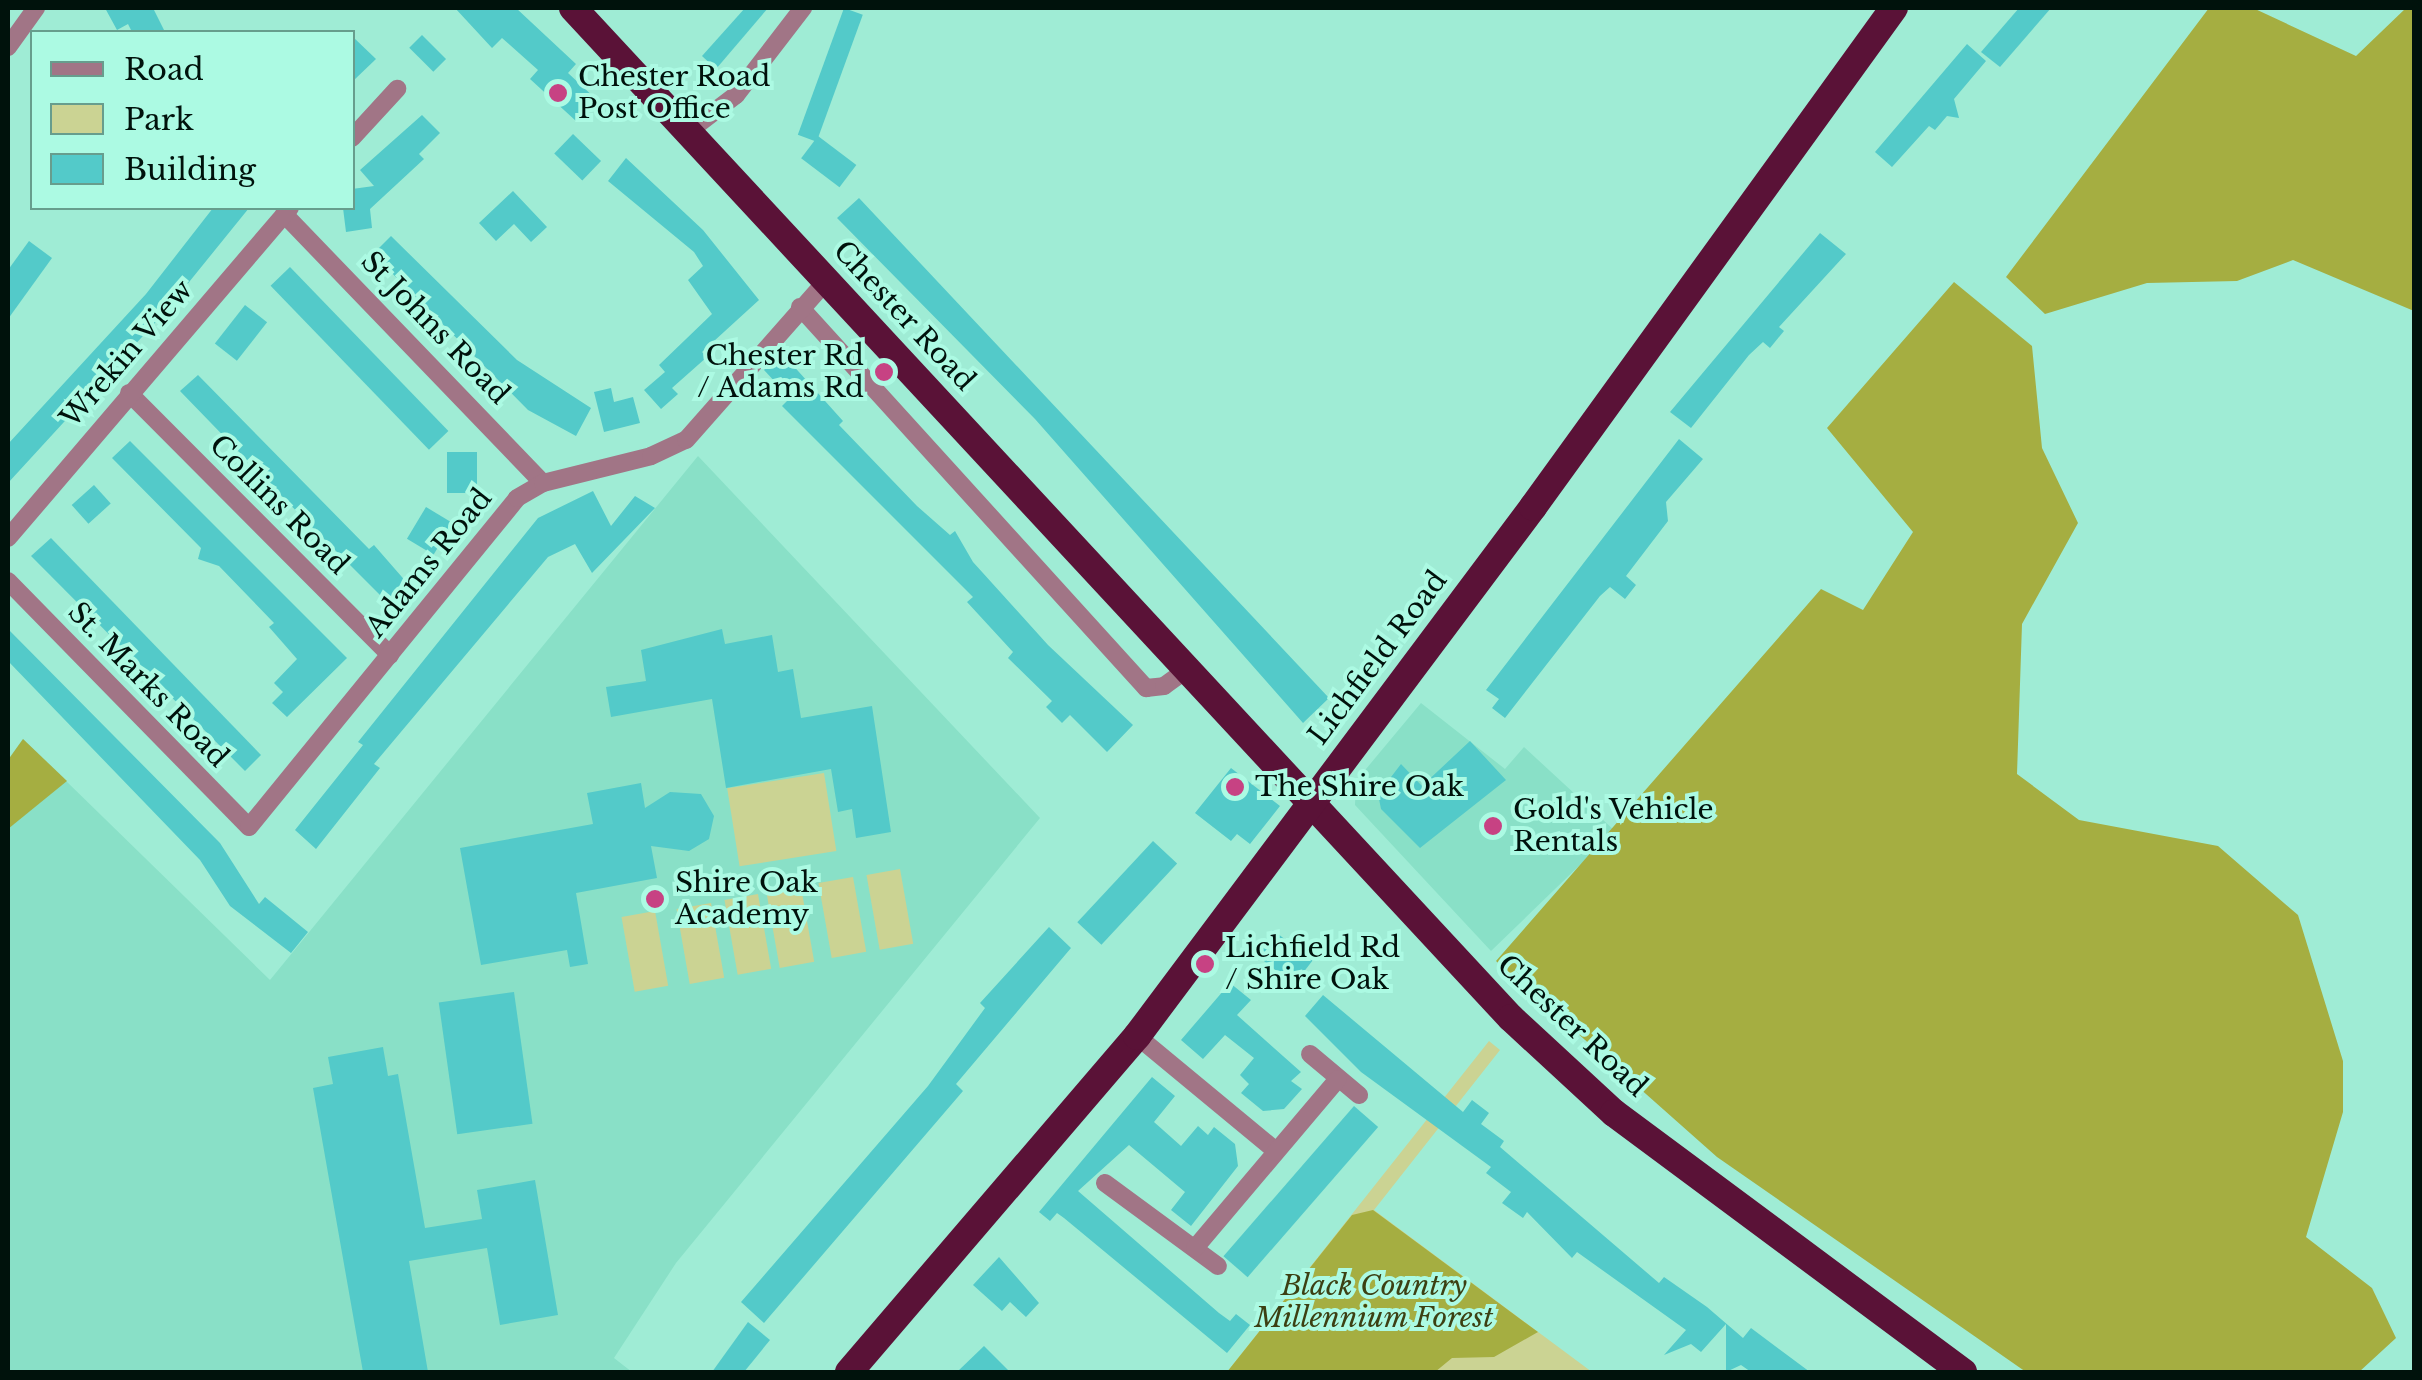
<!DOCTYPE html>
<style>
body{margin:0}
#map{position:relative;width:2422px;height:1380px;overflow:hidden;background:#9fecd5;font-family:"Libre Baskerville",serif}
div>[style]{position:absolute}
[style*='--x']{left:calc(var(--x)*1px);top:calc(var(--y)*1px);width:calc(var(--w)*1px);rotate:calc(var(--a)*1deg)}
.built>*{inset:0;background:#89e0c7}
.green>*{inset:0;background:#cbd393;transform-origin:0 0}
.forest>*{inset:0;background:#a5ae41}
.building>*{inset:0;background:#53cac9;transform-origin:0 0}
.minor>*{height:18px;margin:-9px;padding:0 9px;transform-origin:9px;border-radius:9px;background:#a17586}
.trunk>*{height:28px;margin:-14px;padding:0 14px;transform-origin:14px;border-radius:14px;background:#5a1237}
.dots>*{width:28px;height:28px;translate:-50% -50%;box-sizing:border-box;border:5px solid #acfae3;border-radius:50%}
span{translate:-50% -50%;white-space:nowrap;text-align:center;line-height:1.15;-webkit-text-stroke:8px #acfae3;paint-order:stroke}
.poi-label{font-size:28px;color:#00120c}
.left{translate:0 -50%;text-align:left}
.right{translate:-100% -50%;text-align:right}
.street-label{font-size:28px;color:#00120c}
.park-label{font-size:28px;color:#3c4013;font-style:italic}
.frame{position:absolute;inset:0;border:10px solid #00120c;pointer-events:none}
.legend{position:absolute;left:30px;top:30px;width:325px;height:180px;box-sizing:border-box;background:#acfae3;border:2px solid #679d8d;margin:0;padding:12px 18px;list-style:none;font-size:30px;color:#00120c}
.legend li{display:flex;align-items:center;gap:20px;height:50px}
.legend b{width:50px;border:2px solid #679d8d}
</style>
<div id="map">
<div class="built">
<div style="clip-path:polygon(698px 456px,1040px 818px,676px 1263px,614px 1358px,632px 1372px,8px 1372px,8px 760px,23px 739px,270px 980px)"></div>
<div style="clip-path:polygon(1421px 703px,1505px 769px,1524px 747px,1615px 831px,1491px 951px,1355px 805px,1356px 781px)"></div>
</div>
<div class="green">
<div style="left:824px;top:773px;width:79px;height:98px;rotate:81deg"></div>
<div style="left:900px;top:869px;width:76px;height:34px;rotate:80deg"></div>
<div style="left:853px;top:877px;width:76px;height:35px;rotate:80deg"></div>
<div style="left:801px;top:887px;width:76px;height:35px;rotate:80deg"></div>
<div style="left:758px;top:894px;width:76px;height:34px;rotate:80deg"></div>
<div style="left:711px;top:903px;width:76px;height:35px;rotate:80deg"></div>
<div style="left:655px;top:911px;width:76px;height:34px;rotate:80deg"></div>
<div style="clip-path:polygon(1489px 1041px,1500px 1050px,1374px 1210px,1592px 1372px,1227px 1372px)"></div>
</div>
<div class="forest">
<div style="clip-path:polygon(2209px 8px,2253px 8px,2356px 56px,2406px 8px,2414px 8px,2414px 311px,2293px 260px,2237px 281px,2147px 283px,2045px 314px,2006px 277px)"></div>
<div style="clip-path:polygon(1954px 282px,2032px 346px,2042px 448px,2078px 523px,2022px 624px,2017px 774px,2079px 820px,2218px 846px,2298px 915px,2343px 1061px,2343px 1112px,2306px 1237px,2372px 1288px,2396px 1338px,2359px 1372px,2026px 1372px,1717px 1157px,1496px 961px,1821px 589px,1863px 610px,1913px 532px,1827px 428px)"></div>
<div style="clip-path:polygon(23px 739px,67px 781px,8px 829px,8px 760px)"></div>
<div style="clip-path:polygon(1373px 1210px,1538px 1332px,1494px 1357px,1452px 1358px,1435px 1372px,1227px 1372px,1352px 1215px)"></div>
</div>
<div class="building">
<div style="clip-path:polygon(105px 8px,159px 8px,154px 10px,165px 32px,132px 32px,128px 24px,117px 30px)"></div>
<div style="clip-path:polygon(455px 8px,516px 8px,576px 64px,568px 73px,596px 99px,576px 121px,530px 79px,538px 70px,502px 38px,492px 48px)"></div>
<div style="clip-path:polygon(745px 8px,768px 8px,716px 69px,702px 56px)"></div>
<div style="left:844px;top:8px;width:20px;height:135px;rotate:20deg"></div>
<div style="clip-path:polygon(2019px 8px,2051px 8px,2000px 67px,1981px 52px)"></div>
<div style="left:422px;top:35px;width:34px;height:18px;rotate:45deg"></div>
<div style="clip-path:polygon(352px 36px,376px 59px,352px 82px)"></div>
<div style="clip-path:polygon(1967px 44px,1986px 61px,1954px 99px,1959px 118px,1947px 116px,1935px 130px,1929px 126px,1892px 167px,1875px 152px)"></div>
<div style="clip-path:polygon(422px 115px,440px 133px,419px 154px,424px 159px,370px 209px,372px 228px,346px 232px,343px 208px,352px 208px,352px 189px,374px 186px,360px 170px)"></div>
<div style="left:573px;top:134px;width:39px;height:27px;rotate:44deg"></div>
<div style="left:818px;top:136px;width:48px;height:28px;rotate:37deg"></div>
<div style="clip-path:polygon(626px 158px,703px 230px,759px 300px,702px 352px,707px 357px,672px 388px,678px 394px,661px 409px,644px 390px,665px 372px,659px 365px,712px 314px,688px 280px,703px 266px,694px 252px,608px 181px)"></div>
<div style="clip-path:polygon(513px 191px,547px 227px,531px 242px,514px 224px,496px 241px,479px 223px)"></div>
<div style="clip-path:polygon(859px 198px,1329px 698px,1303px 723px,1035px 419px,837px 218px)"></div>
<div style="clip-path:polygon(213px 208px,249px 208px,164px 313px,8px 483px,8px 444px,146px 294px)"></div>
<div style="clip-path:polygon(1820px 233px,1846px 254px,1779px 327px,1784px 331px,1770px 348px,1763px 342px,1749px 355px,1691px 428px,1670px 412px)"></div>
<div style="clip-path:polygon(391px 236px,517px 360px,591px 408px,576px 436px,528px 410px,373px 254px)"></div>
<div style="clip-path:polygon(29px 241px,52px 258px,8px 319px,8px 270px)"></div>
<div style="left:290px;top:267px;width:228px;height:27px;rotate:46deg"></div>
<div style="left:245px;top:305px;width:28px;height:49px;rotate:38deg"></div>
<div style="clip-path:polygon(781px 352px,843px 421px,839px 425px,917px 506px,950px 535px,955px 531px,973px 562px,1048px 645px,1133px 725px,1107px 752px,1070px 715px,1062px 723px,1046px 707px,1052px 701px,1008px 658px,1013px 652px,967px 602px,973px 597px,782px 406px,790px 398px,764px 370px)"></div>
<div style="clip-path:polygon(198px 375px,369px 549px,374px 545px,408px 584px,387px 602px,306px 521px,180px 391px)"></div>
<div style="clip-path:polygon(611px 388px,614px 402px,633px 397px,640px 423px,604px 432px,594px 392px)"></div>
<div style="clip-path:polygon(1679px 439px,1703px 459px,1666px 502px,1668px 521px,1626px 576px,1636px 585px,1625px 599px,1610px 587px,1600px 596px,1505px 718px,1492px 708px,1499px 699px,1486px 690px)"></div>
<div style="clip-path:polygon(130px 441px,347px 658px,287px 717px,272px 703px,283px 692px,274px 683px,297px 659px,269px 627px,274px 623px,219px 566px,198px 559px,201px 548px,112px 458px)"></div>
<div style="left:447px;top:452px;width:30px;height:41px"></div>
<div style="left:94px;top:485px;width:25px;height:30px;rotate:48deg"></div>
<div style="clip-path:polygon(593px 491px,611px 526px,635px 496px,655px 508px,592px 573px,575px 544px,548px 557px,374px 764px,380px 768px,316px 849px,295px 830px,363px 745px,358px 742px,538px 518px)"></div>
<div style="left:426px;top:507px;width:31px;height:37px;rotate:31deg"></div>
<div style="clip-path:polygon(51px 538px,261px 755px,245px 771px,31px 556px)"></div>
<div style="clip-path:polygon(8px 629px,220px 843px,259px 904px,265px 897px,308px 932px,291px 953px,230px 906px,200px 860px,8px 661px)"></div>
<div style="clip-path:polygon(722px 629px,725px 644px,772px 635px,778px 672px,793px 669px,801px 718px,872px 706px,891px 832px,856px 838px,852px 809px,838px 812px,831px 769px,726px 788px,712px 699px,611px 717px,606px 687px,646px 681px,641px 650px)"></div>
<div style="clip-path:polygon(1470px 741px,1506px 780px,1420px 848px,1381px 809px,1378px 794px,1401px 764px,1422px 786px)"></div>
<div style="clip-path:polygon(1231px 768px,1280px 806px,1250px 844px,1237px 834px,1231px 841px,1195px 813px)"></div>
<div style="clip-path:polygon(641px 783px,645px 808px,670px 792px,701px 794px,714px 816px,709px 839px,689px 851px,651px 846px,657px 878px,576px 893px,588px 964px,570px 967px,567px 950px,481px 965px,460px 848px,593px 824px,587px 793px)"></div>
<div style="left:1153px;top:841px;width:33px;height:111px;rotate:43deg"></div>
<div style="clip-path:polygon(1049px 927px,1071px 948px,956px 1084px,963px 1091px,764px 1323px,741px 1302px,928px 1086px,985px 1008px,980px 1003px)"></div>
<div style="left:1273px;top:930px;width:50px;height:30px;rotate:38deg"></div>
<div style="clip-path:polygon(1230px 983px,1251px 1000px,1237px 1015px,1301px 1072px,1291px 1081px,1302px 1089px,1284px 1109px,1263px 1111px,1241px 1093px,1249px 1084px,1240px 1075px,1254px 1058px,1225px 1035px,1203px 1059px,1181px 1040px)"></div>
<div style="left:514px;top:992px;width:133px;height:76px;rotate:82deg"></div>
<div style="clip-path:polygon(1323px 995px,1463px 1112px,1472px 1100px,1489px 1113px,1481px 1124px,1504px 1141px,1500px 1147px,1659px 1283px,1664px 1277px,1707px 1307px,1743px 1338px,1751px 1328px,1810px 1372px,1751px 1372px,1741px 1365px,1726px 1372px,1726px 1324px,1701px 1352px,1691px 1344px,1664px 1355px,1686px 1330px,1577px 1252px,1572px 1258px,1527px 1212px,1523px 1218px,1502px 1203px,1511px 1192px,1486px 1173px,1491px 1167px,1361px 1072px,1305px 1016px)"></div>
<div style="clip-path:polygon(383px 1047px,388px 1076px,398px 1074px,425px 1228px,482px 1219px,477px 1190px,535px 1180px,558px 1315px,500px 1325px,487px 1248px,409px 1261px,428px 1372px,363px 1372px,313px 1088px,333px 1084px,328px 1057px)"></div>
<div style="clip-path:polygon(1152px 1077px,1175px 1096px,1154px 1122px,1181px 1146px,1198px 1126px,1208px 1135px,1214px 1127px,1235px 1144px,1238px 1166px,1191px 1226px,1171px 1210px,1185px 1192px,1129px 1145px,1078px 1191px,1219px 1313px,1230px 1321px,1236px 1314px,1250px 1325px,1227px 1353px,1064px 1218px,1057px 1213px,1050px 1221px,1039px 1212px)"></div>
<div style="left:1354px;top:1106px;width:32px;height:199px;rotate:41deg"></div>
<div style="clip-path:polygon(999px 1257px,1039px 1303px,1026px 1317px,1010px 1302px,1002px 1311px,973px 1285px)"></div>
<div style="clip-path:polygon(748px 1322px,770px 1340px,744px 1372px,712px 1372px)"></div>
<div style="clip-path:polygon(984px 1346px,1010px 1372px,957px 1372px)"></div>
</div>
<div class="minor">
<div style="--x:8;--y:47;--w:48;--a:-54.3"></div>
<div style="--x:685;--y:134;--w:64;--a:-37.4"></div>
<div style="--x:736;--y:95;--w:110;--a:-52.4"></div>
<div style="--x:352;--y:138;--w:67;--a:-47.4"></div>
<div style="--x:284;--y:214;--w:373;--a:46.1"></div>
<div style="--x:800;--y:307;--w:515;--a:47.76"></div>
<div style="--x:1146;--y:688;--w:18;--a:-6"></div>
<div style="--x:1164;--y:686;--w:32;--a:-36"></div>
<div style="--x:129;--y:393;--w:370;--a:45.1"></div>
<div style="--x:8;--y:538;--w:434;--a:-49.5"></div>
<div style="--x:8;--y:581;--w:344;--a:45.6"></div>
<div style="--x:249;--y:827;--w:424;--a:-50.8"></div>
<div style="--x:517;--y:498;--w:30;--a:-30"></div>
<div style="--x:543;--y:483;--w:111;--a:-14"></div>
<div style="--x:651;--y:456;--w:38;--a:-25"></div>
<div style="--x:686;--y:440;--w:212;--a:-48.6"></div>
<div style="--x:1137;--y:1036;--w:180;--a:39.6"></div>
<div style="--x:1310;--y:1054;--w:64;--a:39.9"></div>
<div style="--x:1105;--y:1183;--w:140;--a:36.3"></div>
<div style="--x:1195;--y:1248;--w:221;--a:-49.8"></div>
</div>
<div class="trunk">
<div style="--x:573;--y:8;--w:1378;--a:47.12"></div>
<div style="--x:1511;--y:1018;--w:140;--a:42.7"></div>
<div style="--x:1614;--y:1113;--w:435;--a:36.6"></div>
<div style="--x:849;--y:1372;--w:443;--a:-49.4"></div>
<div style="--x:1137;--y:1036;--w:661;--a:-53.18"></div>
<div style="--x:1533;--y:507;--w:616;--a:-54.12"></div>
</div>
<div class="dots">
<div style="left:558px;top:93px;background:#c74283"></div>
<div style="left:884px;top:372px;background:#c74283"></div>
<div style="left:1235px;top:787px;background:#c74283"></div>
<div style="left:1493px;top:826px;background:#c74283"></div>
<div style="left:655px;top:899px;background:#c74283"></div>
<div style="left:1205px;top:964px;background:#c74283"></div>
</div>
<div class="poi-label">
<span class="left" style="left:578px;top:93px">Chester Road<br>Post Office</span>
<span class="right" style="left:864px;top:372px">Chester Rd<br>/ Adams Rd</span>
<span class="left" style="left:1255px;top:787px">The Shire Oak</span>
<span class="left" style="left:1513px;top:826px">Gold's Vehicle<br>Rentals</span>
<span class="left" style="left:675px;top:899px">Shire Oak<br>Academy</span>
<span class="left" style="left:1225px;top:964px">Lichfield Rd<br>/ Shire Oak</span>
</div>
<div class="street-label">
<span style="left:904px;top:316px;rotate:47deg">Chester Road</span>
<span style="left:435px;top:328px;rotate:46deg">St Johns Road</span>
<span style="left:127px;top:354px;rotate:-49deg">Wrekin View</span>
<span style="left:279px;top:505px;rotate:45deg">Collins Road</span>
<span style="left:429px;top:563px;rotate:-51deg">Adams Road</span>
<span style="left:1378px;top:658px;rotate:-53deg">Lichfield Road</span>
<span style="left:148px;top:685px;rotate:46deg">St. Marks Road</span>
<span style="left:1572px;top:1026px;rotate:43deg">Chester Road</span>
</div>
<div class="park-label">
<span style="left:1374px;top:1302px">Black Country<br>Millennium Forest</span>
</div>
<div class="frame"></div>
<ul class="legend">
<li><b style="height:12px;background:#a17586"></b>Road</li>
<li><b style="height:28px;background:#cbd393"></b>Park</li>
<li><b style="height:28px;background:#53cac9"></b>Building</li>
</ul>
</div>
